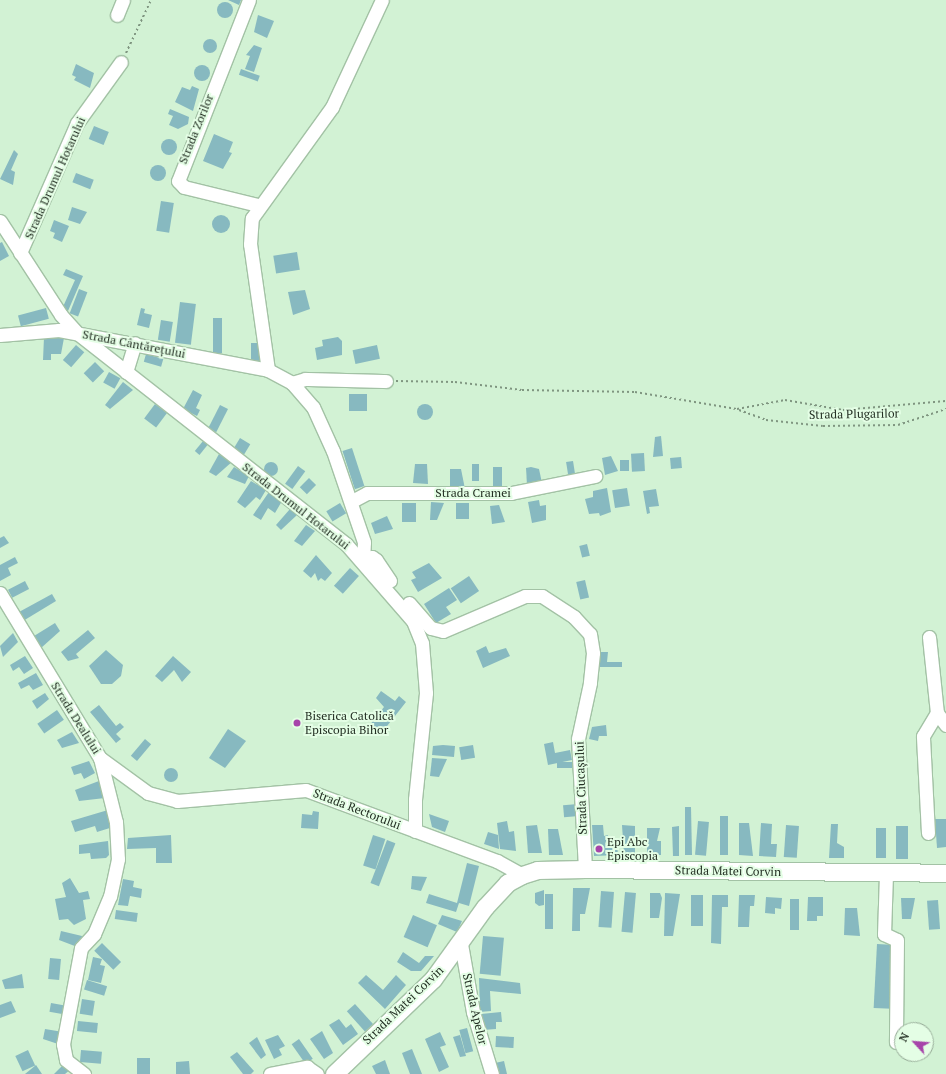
<!DOCTYPE html>
<meta charset="utf-8">
<style>
body{margin:0}
#map{position:relative;width:946px;height:1074px;overflow:hidden;background:#d2f2d4;font-family:"PT Serif",serif}
div>[style]{position:absolute}
[style*='--x']{left:calc(var(--x)*1px);top:calc(var(--y)*1px);width:calc(var(--w)*1px);rotate:calc(var(--a)*1deg)}
.building>*{inset:0;background:#87b9c0;transform-origin:0 0}
.round{border-radius:50%}
.path>*{height:2px;margin-top:-1px;transform-origin:0;background:repeating-linear-gradient(90deg,#7f9580 0 2px,transparent 0 5px)}
.roads{filter:drop-shadow(1px 0 #a3c2a5) drop-shadow(-1px 0 #a3c2a5) drop-shadow(0 1px #a3c2a5) drop-shadow(0 -1px #a3c2a5)}
.minor>*{height:13px;margin:-6.5px;padding:0 6.5px;transform-origin:6.5px;border-radius:6.5px;background:#fff}
.major>*{height:17px;margin:-8.5px;padding:0 8.5px;transform-origin:8.5px;border-radius:8.5px;background:#fff}
.dots>*{width:11px;height:11px;translate:-50% -50%;box-sizing:border-box;border:2px solid #e4fee5;border-radius:50%}
span{translate:-50% -50%;white-space:nowrap;text-align:center;line-height:1.15;-webkit-text-stroke:4px #e4fee5;paint-order:stroke}
.street-label{font-size:12px;color:#243024}
.poi-label{font-size:12px;color:#243024}
.left{translate:0 -50%;text-align:left}
.north{position:absolute;left:894px;top:1022px;width:40px;height:40px;box-sizing:border-box;background:#e4fee5;border:1px solid #97ac98;border-radius:50%;rotate:296deg;font-size:11px;font-weight:700;line-height:16px;text-align:center;color:#243024}
.north::after{content:'';display:block;margin:auto;width:14px;height:18px;background:#a744aa;clip-path:polygon(50% 0,100% 100%,50% 72%,0 100%)}
</style>
<div id="map">
<div class="building">
<div style="clip-path:polygon(228px 0,241px 0,239px 5px)"></div>
<div class="round" style="left:217px;top:2px;width:16px;height:16px"></div>
<div style="clip-path:polygon(258px 15px,274px 21px,267px 38px,254px 32px)"></div>
<div class="round" style="left:203px;top:39px;width:14px;height:14px"></div>
<div style="clip-path:polygon(254px 45px,262px 48px,254px 72px,245px 69px,250px 56px,246px 55px)"></div>
<div style="clip-path:polygon(76px 64px,94px 73px,90px 88px,74px 80px,76px 77px,72px 75px)"></div>
<div class="round" style="left:194px;top:65px;width:16px;height:16px"></div>
<div style="left:241px;top:69px;width:20px;height:6px;rotate:20deg"></div>
<div style="clip-path:polygon(192px 86px,199px 89px,193px 111px,175px 102px,182px 87px,190px 90px)"></div>
<div style="clip-path:polygon(170px 109px,189px 117px,188px 124px,178px 129px,169px 125px,173px 116px,168px 114px)"></div>
<div style="left:94px;top:126px;width:16px;height:14px;rotate:22deg"></div>
<div style="clip-path:polygon(214px 134px,233px 142px,229px 152px,232px 153px,223px 169px,203px 161px)"></div>
<div class="round" style="left:161px;top:139px;width:16px;height:16px"></div>
<div style="clip-path:polygon(14px 150px,18px 154px,11px 170px,15px 172px,13px 185px,0 179px)"></div>
<div class="round" style="left:150px;top:165px;width:16px;height:16px"></div>
<div style="left:76px;top:173px;width:19px;height:10px;rotate:21deg"></div>
<div style="left:161px;top:201px;width:13px;height:30px;rotate:9deg"></div>
<div style="clip-path:polygon(72px 207px,87px 212px,80px 224px,68px 220px)"></div>
<div class="round" style="left:212px;top:215px;width:18px;height:18px"></div>
<div style="clip-path:polygon(54px 220px,69px 226px,62px 242px,53px 238px,55px 233px,50px 231px)"></div>
<div style="clip-path:polygon(2px 242px,9px 256px,0 261px,0 243px)"></div>
<div style="left:297px;top:252px;width:18px;height:24px;rotate:81deg"></div>
<div style="clip-path:polygon(66px 269px,83px 276px,68px 311px,62px 309px,75px 280px,63px 275px)"></div>
<div style="left:79px;top:289px;width:9px;height:26px;rotate:21deg"></div>
<div style="clip-path:polygon(305px 290px,310px 309px,293px 315px,288px 292px)"></div>
<div style="left:180px;top:302px;width:16px;height:41px;rotate:7deg"></div>
<div style="left:46px;top:308px;width:11px;height:29px;rotate:75deg"></div>
<div style="clip-path:polygon(141px 308px,145px 309px,144px 313px,152px 315px,149px 328px,137px 325px)"></div>
<div style="left:213px;top:318px;width:9px;height:35px"></div>
<div style="left:161px;top:320px;width:12px;height:20px;rotate:9deg"></div>
<div style="clip-path:polygon(44px 337px,64px 338px,61px 354px,51px 354px,51px 360px,43px 360px)"></div>
<div style="clip-path:polygon(338px 337px,342px 341px,342px 355px,317px 360px,315px 348px,323px 346px,322px 340px)"></div>
<div style="left:251px;top:343px;width:10px;height:18px"></div>
<div style="left:76px;top:345px;width:11px;height:20px;rotate:41deg"></div>
<div style="left:377px;top:345px;width:14px;height:25px;rotate:78deg"></div>
<div style="left:146px;top:354px;width:18px;height:8px;rotate:16deg"></div>
<div style="left:95px;top:362px;width:13px;height:16px;rotate:45deg"></div>
<div style="left:109px;top:372px;width:13px;height:12px;rotate:29deg"></div>
<div style="clip-path:polygon(123px 382px,133px 390px,110px 409px,105px 405px)"></div>
<div style="clip-path:polygon(193px 390px,202px 395px,196px 408px,200px 410px,197px 416px,183px 409px)"></div>
<div style="left:349px;top:394px;width:18px;height:17px"></div>
<div style="left:155px;top:404px;width:15px;height:18px;rotate:37deg"></div>
<div class="round" style="left:417px;top:404px;width:16px;height:16px"></div>
<div style="left:220px;top:405px;width:9px;height:26px;rotate:27deg"></div>
<div style="clip-path:polygon(661px 436px,663px 456px,653px 457px,655px 437px)"></div>
<div style="left:240px;top:438px;width:12px;height:12px;rotate:31deg"></div>
<div style="left:203px;top:441px;width:6px;height:13px;rotate:39deg"></div>
<div style="left:352px;top:448px;width:40px;height:10px;rotate:72deg"></div>
<div style="left:644px;top:453px;width:18px;height:13px;rotate:87deg"></div>
<div style="clip-path:polygon(219px 454px,233px 461px,216px 476px,209px 472px)"></div>
<div style="clip-path:polygon(611px 456px,618px 471px,605px 475px,602px 458px)"></div>
<div style="left:681px;top:457px;width:11px;height:11px;rotate:85deg"></div>
<div style="left:620px;top:460px;width:9px;height:11px"></div>
<div style="left:573px;top:461px;width:18px;height:7px;rotate:81deg"></div>
<div class="round" style="left:264px;top:462px;width:14px;height:14px"></div>
<div style="clip-path:polygon(415px 464px,427px 464px,428px 484px,413px 483px)"></div>
<div style="left:472px;top:464px;width:7px;height:17px"></div>
<div style="left:298px;top:466px;width:9px;height:22px;rotate:36deg"></div>
<div style="clip-path:polygon(234px 467px,249px 476px,245px 484px,227px 477px)"></div>
<div style="left:493px;top:467px;width:9px;height:21px"></div>
<div style="clip-path:polygon(531px 467px,539px 469px,542px 483px,527px 485px,526px 468px)"></div>
<div style="clip-path:polygon(450px 469px,461px 469px,465px 489px,450px 489px)"></div>
<div style="left:309px;top:478px;width:10px;height:13px;rotate:45deg"></div>
<div style="clip-path:polygon(251px 481px,266px 490px,260px 500px,256px 497px,245px 508px,237px 502px)"></div>
<div style="clip-path:polygon(607px 488px,611px 512px,600px 516px,599px 513px,589px 514px,585px 499px,593px 497px,593px 491px)"></div>
<div style="left:627px;top:488px;width:18px;height:15px;rotate:81deg"></div>
<div style="clip-path:polygon(656px 489px,659px 506px,649px 507px,650px 513px,647px 514px,643px 491px)"></div>
<div style="clip-path:polygon(269px 492px,282px 501px,275px 513px,268px 508px,261px 520px,253px 515px)"></div>
<div style="clip-path:polygon(539px 500px,540px 506px,546px 505px,546px 520px,532px 523px,528px 502px)"></div>
<div style="clip-path:polygon(431px 502px,444px 503px,437px 520px,430px 520px)"></div>
<div style="left:340px;top:503px;width:12px;height:16px;rotate:59deg"></div>
<div style="left:402px;top:503px;width:14px;height:19px"></div>
<div style="left:456px;top:503px;width:13px;height:16px"></div>
<div style="clip-path:polygon(499px 505px,505px 522px,492px 524px,490px 506px)"></div>
<div style="clip-path:polygon(290px 509px,297px 515px,281px 530px,276px 525px)"></div>
<div style="clip-path:polygon(387px 516px,393px 529px,375px 534px,371px 523px)"></div>
<div style="clip-path:polygon(306px 525px,315px 531px,302px 546px,294px 541px)"></div>
<div style="clip-path:polygon(4px 536px,9px 543px,0 548px,0 538px)"></div>
<div style="left:587px;top:544px;width:12px;height:8px;rotate:76deg"></div>
<div style="clip-path:polygon(316px 555px,332px 573px,325px 581px,321px 578px,318px 581px,315px 573px,311px 578px,303px 571px)"></div>
<div style="clip-path:polygon(15px 557px,18px 563px,8px 568px,11px 575px,0 581px,0 565px)"></div>
<div style="clip-path:polygon(429px 563px,442px 578px,418px 592px,411px 580px,416px 578px,412px 572px)"></div>
<div style="left:350px;top:568px;width:12px;height:24px;rotate:42deg"></div>
<div style="left:469px;top:576px;width:18px;height:22px;rotate:56deg"></div>
<div style="left:585px;top:580px;width:18px;height:9px;rotate:77deg"></div>
<div style="left:25px;top:581px;width:9px;height:19px;rotate:63deg"></div>
<div style="clip-path:polygon(449px 588px,457px 600px,446px 607px,451px 614px,436px 623px,424px 604px)"></div>
<div style="clip-path:polygon(52px 594px,56px 601px,23px 621px,19px 612px)"></div>
<div style="clip-path:polygon(55px 623px,60px 631px,41px 648px,34px 636px)"></div>
<div style="clip-path:polygon(88px 630px,95px 638px,76px 654px,79px 658px,68px 661px,61px 652px)"></div>
<div style="clip-path:polygon(13px 633px,18px 642px,3px 657px,0 646px)"></div>
<div style="clip-path:polygon(486px 646px,489px 653px,506px 648px,510px 656px,483px 668px,476px 651px)"></div>
<div style="clip-path:polygon(106px 650px,123px 665px,121px 676px,112px 684px,101px 684px,89px 666px)"></div>
<div style="clip-path:polygon(600px 652px,608px 652px,607px 662px,622px 662px,622px 667px,599px 667px)"></div>
<div style="clip-path:polygon(25px 656px,33px 668px,24px 674px,19px 667px,13px 671px,10px 665px)"></div>
<div style="clip-path:polygon(173px 656px,191px 672px,182px 682px,174px 670px,162px 682px,155px 676px)"></div>
<div style="clip-path:polygon(36px 673px,43px 685px,33px 690px,29px 685px,21px 689px,18px 683px)"></div>
<div style="clip-path:polygon(381px 691px,395px 701px,399px 696px,406px 702px,380px 735px,369px 726px,384px 707px,376px 698px)"></div>
<div style="clip-path:polygon(45px 693px,49px 699px,37px 709px,32px 701px)"></div>
<div style="clip-path:polygon(99px 705px,116px 726px,120px 723px,124px 727px,116px 734px,121px 739px,116px 743px,90px 712px)"></div>
<div style="left:57px;top:710px;width:12px;height:24px;rotate:55deg"></div>
<div style="clip-path:polygon(606px 725px,607px 736px,599px 736px,598px 741px,589px 739px,592px 727px)"></div>
<div style="clip-path:polygon(228px 729px,246px 741px,225px 768px,209px 758px)"></div>
<div style="clip-path:polygon(72px 732px,79px 743px,62px 748px,57px 740px)"></div>
<div style="left:145px;top:739px;width:8px;height:22px;rotate:40deg"></div>
<div style="clip-path:polygon(553px 742px,555px 753px,570px 750px,572px 760px,548px 765px,544px 744px)"></div>
<div style="clip-path:polygon(443px 745px,455px 746px,454px 757px,432px 755px,433px 746px)"></div>
<div style="left:473px;top:745px;width:13px;height:14px;rotate:81deg"></div>
<div style="clip-path:polygon(432px 758px,447px 759px,439px 777px,430px 776px)"></div>
<div style="clip-path:polygon(89px 761px,95px 773px,84px 779px,81px 773px,74px 775px,71px 767px)"></div>
<div style="left:572px;top:762px;width:6px;height:15px;rotate:90deg"></div>
<div class="round" style="left:164px;top:768px;width:14px;height:14px"></div>
<div style="clip-path:polygon(99px 781px,105px 798px,79px 801px,75px 790px)"></div>
<div style="left:578px;top:804px;width:12px;height:15px;rotate:85deg"></div>
<div style="clip-path:polygon(685px 807px,691px 807px,692px 855px,685px 855px)"></div>
<div style="clip-path:polygon(108px 810px,113px 827px,97px 832px,95px 826px,75px 832px,71px 821px)"></div>
<div style="clip-path:polygon(313px 811px,319px 812px,318px 829px,301px 828px,302px 814px,312px 815px)"></div>
<div style="clip-path:polygon(429px 814px,449px 821px,445px 832px,432px 827px)"></div>
<div style="left:720px;top:816px;width:8px;height:39px"></div>
<div style="clip-path:polygon(935px 819px,946px 819px,946px 847px,937px 848px)"></div>
<div style="clip-path:polygon(507px 821px,509px 832px,514px 831px,516px 851px,500px 849px,497px 823px)"></div>
<div style="left:698px;top:821px;width:11px;height:34px;rotate:5deg"></div>
<div style="clip-path:polygon(739px 823px,749px 823px,753px 856px,739px 855px)"></div>
<div style="clip-path:polygon(761px 823px,772px 824px,771px 844px,777px 844px,776px 857px,759px 856px)"></div>
<div style="clip-path:polygon(831px 824px,838px 824px,837px 843px,844px 847px,844px 858px,829px 858px)"></div>
<div style="clip-path:polygon(537px 825px,542px 853px,528px 853px,526px 826px)"></div>
<div style="clip-path:polygon(592px 825px,603px 825px,604px 836px,608px 835px,605px 844px,617px 844px,618px 855px,594px 856px)"></div>
<div style="clip-path:polygon(622px 825px,635px 826px,635px 855px,624px 855px)"></div>
<div style="left:786px;top:825px;width:13px;height:32px;rotate:4deg"></div>
<div style="clip-path:polygon(679px 826px,679px 856px,673px 856px,672px 827px)"></div>
<div style="left:896px;top:826px;width:12px;height:33px"></div>
<div style="clip-path:polygon(647px 828px,660px 828px,657px 841px,661px 841px,661px 855px,647px 855px)"></div>
<div style="left:876px;top:828px;width:10px;height:30px"></div>
<div style="clip-path:polygon(548px 829px,558px 829px,563px 855px,549px 855px)"></div>
<div style="clip-path:polygon(488px 832px,498px 835px,499px 849px,484px 844px)"></div>
<div style="clip-path:polygon(171px 835px,172px 863px,156px 863px,156px 848px,127px 849px,128px 838px)"></div>
<div style="left:373px;top:835px;width:13px;height:32px;rotate:18deg"></div>
<div style="left:387px;top:840px;width:9px;height:46px;rotate:21deg"></div>
<div style="clip-path:polygon(108px 841px,109px 855px,106px 858px,91px 859px,90px 853px,79px 854px,79px 845px)"></div>
<div style="clip-path:polygon(467px 863px,479px 866px,469px 906px,459px 903px,456px 912px,426px 903px,429px 894px,457px 903px)"></div>
<div style="clip-path:polygon(412px 876px,427px 877px,421px 891px,411px 889px)"></div>
<div style="clip-path:polygon(70px 878px,79px 893px,88px 891px,90px 899px,83px 900px,86px 919px,74px 925px,68px 919px,59px 920px,55px 899px,66px 897px,62px 883px)"></div>
<div style="clip-path:polygon(123px 879px,134px 881px,133px 887px,142px 889px,141px 898px,130px 896px,128px 906px,118px 905px)"></div>
<div style="clip-path:polygon(573px 888px,590px 888px,585px 914px,580px 914px,580px 931px,572px 931px)"></div>
<div style="clip-path:polygon(544px 890px,544px 905px,539px 906px,535px 903px,535px 893px)"></div>
<div style="left:601px;top:891px;width:13px;height:36px;rotate:4deg"></div>
<div style="left:625px;top:892px;width:11px;height:40px;rotate:5deg"></div>
<div style="clip-path:polygon(650px 893px,660px 893px,662px 898px,659px 918px,650px 918px)"></div>
<div style="clip-path:polygon(665px 893px,680px 894px,673px 936px,664px 936px)"></div>
<div style="left:545px;top:894px;width:8px;height:35px"></div>
<div style="left:691px;top:895px;width:12px;height:31px"></div>
<div style="clip-path:polygon(712px 895px,728px 895px,728px 907px,722px 907px,721px 944px,711px 943px)"></div>
<div style="clip-path:polygon(739px 895px,755px 895px,754px 906px,750px 906px,749px 927px,738px 927px)"></div>
<div style="clip-path:polygon(766px 897px,782px 898px,781px 909px,775px 908px,775px 914px,765px 913px)"></div>
<div style="clip-path:polygon(808px 897px,823px 897px,823px 916px,817px 916px,817px 921px,807px 921px)"></div>
<div style="clip-path:polygon(901px 898px,915px 898px,911px 919px,902px 919px)"></div>
<div style="left:790px;top:899px;width:9px;height:31px"></div>
<div style="left:938px;top:900px;width:29px;height:11px;rotate:86deg"></div>
<div style="clip-path:polygon(845px 908px,857px 908px,860px 936px,844px 935px)"></div>
<div style="left:116px;top:910px;width:22px;height:9px;rotate:8deg"></div>
<div style="left:413px;top:915px;width:26px;height:24px;rotate:23deg"></div>
<div style="clip-path:polygon(442px 915px,462px 921px,457px 932px,438px 924px)"></div>
<div style="clip-path:polygon(61px 931px,82px 936px,80px 948px,59px 940px)"></div>
<div style="left:483px;top:936px;width:21px;height:38px;rotate:5deg"></div>
<div style="left:102px;top:943px;width:27px;height:11px;rotate:45deg"></div>
<div style="left:877px;top:944px;width:18px;height:64px;rotate:3deg"></div>
<div style="clip-path:polygon(403px 952px,419px 963px,425px 956px,434px 956px,421px 971px,411px 971px,397px 962px)"></div>
<div style="clip-path:polygon(93px 957px,102px 959px,100px 965px,105px 966px,101px 983px,88px 980px)"></div>
<div style="left:50px;top:958px;width:11px;height:21px;rotate:5deg"></div>
<div style="clip-path:polygon(22px 974px,24px 988px,5px 989px,2px 980px)"></div>
<div style="clip-path:polygon(366px 975px,383px 990px,396px 975px,406px 985px,385px 1009px,358px 983px)"></div>
<div style="clip-path:polygon(479px 978px,520px 983px,521px 994px,490px 991px,491px 1011px,480px 1012px)"></div>
<div style="left:87px;top:980px;width:21px;height:10px;rotate:17deg"></div>
<div style="left:82px;top:999px;width:13px;height:15px;rotate:9deg"></div>
<div style="clip-path:polygon(11px 1001px,16px 1012px,0 1018px,0 1005px)"></div>
<div style="left:51px;top:1003px;width:17px;height:9px;rotate:10deg"></div>
<div style="left:355px;top:1004px;width:27px;height:11px;rotate:48deg"></div>
<div style="clip-path:polygon(501px 1012px,502px 1022px,496px 1022px,496px 1029px,483px 1030px,481px 1014px)"></div>
<div style="clip-path:polygon(339px 1019px,346px 1028px,351px 1024px,358px 1034px,343px 1045px,329px 1025px)"></div>
<div style="left:78px;top:1021px;width:20px;height:10px;rotate:6deg"></div>
<div style="left:467px;top:1028px;width:24px;height:8px;rotate:75deg"></div>
<div style="clip-path:polygon(45px 1029px,63px 1032px,61px 1045px,43px 1039px)"></div>
<div style="clip-path:polygon(322px 1031px,333px 1053px,324px 1059px,310px 1039px)"></div>
<div style="clip-path:polygon(440px 1032px,446px 1045px,440px 1047px,449px 1067px,439px 1072px,425px 1039px)"></div>
<div style="clip-path:polygon(278px 1035px,285px 1046px,279px 1049px,282px 1055px,274px 1059px,265px 1040px)"></div>
<div style="clip-path:polygon(460px 1035px,466px 1056px,460px 1057px,453px 1037px)"></div>
<div style="left:496px;top:1036px;width:18px;height:11px;rotate:3deg"></div>
<div style="clip-path:polygon(257px 1037px,266px 1055px,261px 1059px,249px 1043px)"></div>
<div style="left:299px;top:1039px;width:24px;height:9px;rotate:55deg"></div>
<div style="clip-path:polygon(412px 1049px,422px 1074px,410px 1074px,402px 1053px)"></div>
<div style="left:28px;top:1050px;width:17px;height:14px;rotate:65deg"></div>
<div style="left:81px;top:1050px;width:21px;height:12px;rotate:5deg"></div>
<div style="clip-path:polygon(237px 1052px,254px 1071px,251px 1074px,243px 1074px,230px 1057px)"></div>
<div style="left:137px;top:1058px;width:13px;height:16px"></div>
<div style="clip-path:polygon(385px 1060px,390px 1074px,376px 1074px,372px 1066px)"></div>
<div style="clip-path:polygon(189px 1061px,190px 1074px,176px 1074px,176px 1062px)"></div>
<div style="clip-path:polygon(504px 1061px,507px 1074px,497px 1074px,495px 1063px)"></div>
<div style="clip-path:polygon(66px 1062px,71px 1069px,65px 1074px,54px 1074px)"></div>
<div style="clip-path:polygon(36px 1065px,42px 1074px,25px 1074px)"></div>
</div>
<div class="path">
<div style="--x:126;--y:53;--w:59;--a:-64.7"></div>
<div style="--x:396;--y:381;--w:59;--a:1"></div>
<div style="--x:455;--y:382;--w:67;--a:6.8"></div>
<div style="--x:522;--y:390;--w:113;--a:1"></div>
<div style="--x:635;--y:392;--w:103;--a:9.5"></div>
<div style="--x:737;--y:409;--w:49;--a:-10.6"></div>
<div style="--x:785;--y:400;--w:59;--a:9.8"></div>
<div style="--x:843;--y:410;--w:103;--a:-5"></div>
<div style="--x:739;--y:410;--w:29;--a:20"></div>
<div style="--x:766;--y:420;--w:57;--a:6"></div>
<div style="--x:823;--y:426;--w:75;--a:-0.8"></div>
<div style="--x:898;--y:425;--w:51;--a:-18.4"></div>
</div>
<div class="roads">
<div class="minor">
<div style="--x:249;--y:0;--w:194;--a:111.4"></div>
<div style="--x:178;--y:181;--w:8;--a:45"></div>
<div style="--x:184;--y:187;--w:76;--a:13.7"></div>
<div style="--x:117;--y:15;--w:16;--a:-68"></div>
<div style="--x:0;--y:221;--w:112;--a:57"></div>
<div style="--x:61;--y:315;--w:24;--a:48"></div>
<div style="--x:77;--y:333;--w:342;--a:38.1"></div>
<div style="--x:346;--y:544;--w:102;--a:49"></div>
<div style="--x:413;--y:621;--w:24;--a:68"></div>
<div style="--x:422;--y:643;--w:50;--a:85.4"></div>
<div style="--x:426;--y:693;--w:107;--a:95.9"></div>
<div style="--x:415;--y:799;--w:32;--a:90"></div>
<div style="--x:20;--y:253;--w:142;--a:-66.3"></div>
<div style="--x:77;--y:123;--w:75;--a:-54.2"></div>
<div style="--x:0;--y:335;--w:59;--a:-4.8"></div>
<div style="--x:59;--y:330;--w:213;--a:10.8"></div>
<div style="--x:268;--y:370;--w:27;--a:28"></div>
<div style="--x:292;--y:383;--w:32;--a:49"></div>
<div style="--x:313;--y:407;--w:48;--a:65.6"></div>
<div style="--x:333;--y:451;--w:96;--a:71.2"></div>
<div style="--x:364;--y:542;--w:20;--a:93"></div>
<div style="--x:268;--y:370;--w:127;--a:-98.1"></div>
<div style="--x:250;--y:244;--w:26;--a:-86"></div>
<div style="--x:252;--y:218;--w:137;--a:-54.2"></div>
<div style="--x:332;--y:107;--w:118;--a:-65"></div>
<div style="--x:126;--y:372;--w:30;--a:-73"></div>
<div style="--x:292;--y:383;--w:14;--a:-17"></div>
<div style="--x:305;--y:379;--w:81;--a:1.4"></div>
<div style="--x:352;--y:501;--w:17;--a:-28"></div>
<div style="--x:367;--y:493;--w:144;--a:0"></div>
<div style="--x:511;--y:493;--w:86;--a:-11.4"></div>
<div style="--x:363;--y:562;--w:10;--a:-29"></div>
<div style="--x:372;--y:557;--w:5;--a:37"></div>
<div style="--x:376;--y:560;--w:25;--a:56"></div>
<div style="--x:0;--y:593;--w:193;--a:58.8"></div>
<div style="--x:100;--y:758;--w:66;--a:76"></div>
<div style="--x:116;--y:822;--w:37;--a:87"></div>
<div style="--x:118;--y:859;--w:38;--a:102"></div>
<div style="--x:110;--y:896;--w:41;--a:112.8"></div>
<div style="--x:94;--y:934;--w:19;--a:133"></div>
<div style="--x:81;--y:948;--w:98;--a:100.6"></div>
<div style="--x:63;--y:1044;--w:16;--a:79"></div>
<div style="--x:66;--y:1060;--w:23;--a:38"></div>
<div style="--x:409;--y:603;--w:33;--a:49"></div>
<div style="--x:431;--y:628;--w:12;--a:14"></div>
<div style="--x:443;--y:631;--w:89;--a:-23.1"></div>
<div style="--x:525;--y:596;--w:17;--a:0"></div>
<div style="--x:542;--y:596;--w:38;--a:33"></div>
<div style="--x:574;--y:617;--w:23;--a:47"></div>
<div style="--x:590;--y:634;--w:19;--a:81"></div>
<div style="--x:593;--y:653;--w:30;--a:96"></div>
<div style="--x:590;--y:683;--w:57;--a:102.1"></div>
<div style="--x:578;--y:739;--w:130;--a:86.9"></div>
<div style="--x:929;--y:637;--w:76;--a:84"></div>
<div style="--x:937;--y:713;--w:15;--a:53"></div>
<div style="--x:100;--y:758;--w:59;--a:36.1"></div>
<div style="--x:148;--y:793;--w:30;--a:15"></div>
<div style="--x:177;--y:801;--w:129;--a:-4.9"></div>
<div style="--x:306;--y:790;--w:204;--a:20.4"></div>
<div style="--x:497;--y:861;--w:29;--a:29"></div>
<div style="--x:928;--y:833;--w:97;--a:-93"></div>
<div style="--x:923;--y:736;--w:27;--a:-59"></div>
<div style="--x:886;--y:874;--w:60;--a:91.9"></div>
<div style="--x:884;--y:934;--w:14;--a:25"></div>
<div style="--x:897;--y:940;--w:102;--a:90.6"></div>
<div style="--x:461;--y:944;--w:69;--a:80"></div>
<div style="--x:473;--y:1012;--w:65;--a:73"></div>
<div style="--x:270;--y:1074;--w:38;--a:-11"></div>
<div style="--x:307;--y:1067;--w:12;--a:35"></div>
</div>
<div class="major">
<div style="--x:334;--y:1074;--w:137;--a:-43.8"></div>
<div style="--x:433;--y:979;--w:89;--a:-54.2"></div>
<div style="--x:485;--y:907;--w:33;--a:-47"></div>
<div style="--x:507;--y:883;--w:17;--a:-28"></div>
<div style="--x:522;--y:875;--w:16;--a:-18"></div>
<div style="--x:537;--y:870;--w:48;--a:-1.2"></div>
<div style="--x:585;--y:869;--w:361;--a:0.6"></div>
</div>
</div>
<div class="dots">
<div style="left:297px;top:723px;background:#a744aa"></div>
<div style="left:599px;top:849px;background:#a744aa"></div>
</div>
<div class="street-label">
<span style="left:196px;top:129px;rotate:-68deg">Strada Zorilor</span>
<span style="left:55px;top:178px;rotate:-66deg">Strada Drumul Hotarului</span>
<span style="left:134px;top:344px;rotate:11deg">Strada Cântărețului</span>
<span style="left:854px;top:414px;rotate:-1deg">Strada Plugarilor</span>
<span style="left:473px;top:493px">Strada Cramei</span>
<span style="left:296px;top:506px;rotate:38deg">Strada Drumul Hotarului</span>
<span style="left:76px;top:718px;rotate:58deg">Strada Dealului</span>
<span style="left:581px;top:788px;rotate:-92deg">Strada Ciucașului</span>
<span style="left:357px;top:809px;rotate:21deg">Strada Rectorului</span>
<span style="left:728px;top:871px;rotate:1deg">Strada Matei Corvin</span>
<span style="left:403px;top:1005px;rotate:-44deg">Strada Matei Corvin</span>
<span style="left:475px;top:1009px;rotate:77deg">Strada Apelor</span>
</div>
<div class="poi-label">
<span class="left" style="left:305px;top:723px">Biserica Catolică<br>Episcopia Bihor</span>
<span class="left" style="left:607px;top:849px">Epi Abc<br>Episcopia</span>
</div>
<div class="north">N</div>
</div>
